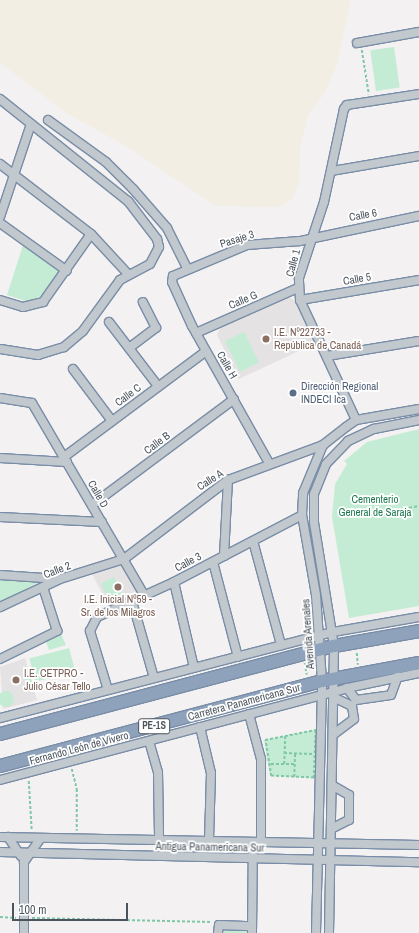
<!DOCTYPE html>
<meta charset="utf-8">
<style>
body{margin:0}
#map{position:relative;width:419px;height:933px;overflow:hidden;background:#f3f1f1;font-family:"Archivo Narrow",sans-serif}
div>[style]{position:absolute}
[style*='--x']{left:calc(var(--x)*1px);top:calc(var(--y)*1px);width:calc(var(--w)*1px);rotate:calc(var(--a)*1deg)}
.education>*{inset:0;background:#e4e2e2}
.green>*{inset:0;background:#c4ecd5;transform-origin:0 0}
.round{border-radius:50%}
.sand>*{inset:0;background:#f2eee4}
.path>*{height:1.5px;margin-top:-0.75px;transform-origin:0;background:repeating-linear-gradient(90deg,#7fc7a6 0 3px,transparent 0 5px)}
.roads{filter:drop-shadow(1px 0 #798da7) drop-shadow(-1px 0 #798da7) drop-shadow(0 1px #798da7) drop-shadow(0 -1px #798da7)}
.minor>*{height:8px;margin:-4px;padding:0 4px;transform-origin:4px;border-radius:4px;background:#c1c8ce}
.highway>*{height:12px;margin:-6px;padding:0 6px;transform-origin:6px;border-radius:6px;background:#8ea2bb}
.dots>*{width:11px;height:11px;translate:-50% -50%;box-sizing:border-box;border:2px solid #fff;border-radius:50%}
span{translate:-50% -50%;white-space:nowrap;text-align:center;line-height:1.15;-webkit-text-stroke:3.5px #fff;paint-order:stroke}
.shield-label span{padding:1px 3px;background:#fff;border:1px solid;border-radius:3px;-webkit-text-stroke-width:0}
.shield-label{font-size:10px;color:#4b545d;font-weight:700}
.street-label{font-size:11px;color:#4b545d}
.education-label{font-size:11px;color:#785e54}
.left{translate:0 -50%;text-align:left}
.service-label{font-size:11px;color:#4e5e75}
.park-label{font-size:11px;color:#207950}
.scale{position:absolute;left:12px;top:903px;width:116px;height:18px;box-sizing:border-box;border:2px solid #4b545d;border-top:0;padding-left:5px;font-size:12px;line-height:14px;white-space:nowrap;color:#4b545d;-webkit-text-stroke:3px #fff;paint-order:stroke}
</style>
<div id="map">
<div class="education">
<div style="clip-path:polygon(286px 297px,295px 300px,316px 343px,239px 379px,217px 335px,221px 326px)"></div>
<div style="clip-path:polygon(123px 563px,139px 592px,109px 606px,92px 574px)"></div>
<div style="clip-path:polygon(25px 658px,37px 700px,3px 709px,0 667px)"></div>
</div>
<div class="green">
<div style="left:394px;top:47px;width:41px;height:24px;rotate:82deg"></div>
<div style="clip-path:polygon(24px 242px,62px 272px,48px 292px,29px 302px,7px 295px)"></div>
<div style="left:244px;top:332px;width:34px;height:21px;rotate:64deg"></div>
<div style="clip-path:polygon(419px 429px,419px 606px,349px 618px,332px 517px,335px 484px,347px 464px,344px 461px,367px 442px)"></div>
<div style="clip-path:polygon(0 577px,35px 580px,37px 583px,0 603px)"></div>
<div style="left:114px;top:577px;width:22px;height:15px;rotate:63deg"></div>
<div style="clip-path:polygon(61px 634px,66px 645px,49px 650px,46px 641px)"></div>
<div style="left:69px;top:648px;width:24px;height:41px;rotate:75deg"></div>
<div style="left:29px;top:673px;width:16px;height:6px;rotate:72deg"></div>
<div class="round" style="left:-2px;top:691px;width:16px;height:16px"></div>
<div style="clip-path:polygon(317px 729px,315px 778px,270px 776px,264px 740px)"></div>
<div style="left:224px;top:928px;width:23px;height:5px"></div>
</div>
<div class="sand">
<div style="clip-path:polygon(0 0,351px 0,336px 68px,325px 92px,308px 115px,300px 149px,299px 184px,293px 198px,280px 207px,216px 206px,126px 146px,66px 113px,0 63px)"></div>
</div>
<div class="path">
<div style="--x:362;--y:50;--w:45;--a:81"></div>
<div style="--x:365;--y:516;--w:55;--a:-10.5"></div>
<div style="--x:357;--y:653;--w:12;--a:85"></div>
<div style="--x:305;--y:663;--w:12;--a:81"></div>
<div style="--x:316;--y:730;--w:48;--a:92.4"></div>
<div style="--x:314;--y:778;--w:43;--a:-177.3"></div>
<div style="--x:271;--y:776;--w:36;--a:-99"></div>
<div style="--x:265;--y:740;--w:52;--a:-11.1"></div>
<div style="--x:284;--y:753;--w:29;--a:2"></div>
<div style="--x:271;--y:764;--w:23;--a:0"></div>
<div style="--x:284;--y:764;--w:28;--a:-88"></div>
<div style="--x:72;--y:769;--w:21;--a:76"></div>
<div style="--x:77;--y:789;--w:42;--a:90"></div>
<div style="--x:294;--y:777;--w:24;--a:-88"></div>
<div style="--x:29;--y:781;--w:50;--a:86.6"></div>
<div style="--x:0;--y:917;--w:16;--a:4"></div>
<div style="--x:32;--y:918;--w:180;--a:1.3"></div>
</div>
<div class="roads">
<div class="minor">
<div style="--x:357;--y:43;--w:63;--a:-10.1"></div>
<div style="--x:0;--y:99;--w:164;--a:38.6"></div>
<div style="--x:128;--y:201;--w:48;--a:52.7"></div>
<div style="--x:157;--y:239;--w:8;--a:76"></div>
<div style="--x:159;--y:247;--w:19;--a:118"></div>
<div style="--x:150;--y:264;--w:34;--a:152"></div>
<div style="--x:120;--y:280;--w:63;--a:126"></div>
<div style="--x:83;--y:331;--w:25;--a:140"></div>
<div style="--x:64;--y:347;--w:27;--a:163"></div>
<div style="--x:38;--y:355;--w:38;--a:-171"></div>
<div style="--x:48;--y:120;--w:72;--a:35.9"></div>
<div style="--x:106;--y:162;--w:38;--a:45"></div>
<div style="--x:133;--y:189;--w:52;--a:48.9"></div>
<div style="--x:167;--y:228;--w:45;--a:63.4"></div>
<div style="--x:0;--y:164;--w:115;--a:37.6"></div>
<div style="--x:91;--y:234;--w:54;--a:47.2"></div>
<div style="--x:332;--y:171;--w:88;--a:-9.8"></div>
<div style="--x:0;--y:217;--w:98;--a:-71.6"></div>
<div style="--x:0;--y:223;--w:82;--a:35.6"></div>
<div style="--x:0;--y:300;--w:24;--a:17"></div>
<div style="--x:23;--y:307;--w:21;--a:-14"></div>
<div style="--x:43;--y:302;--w:83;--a:-54.8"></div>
<div style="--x:300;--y:300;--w:121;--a:-9.5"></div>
<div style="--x:109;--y:322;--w:81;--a:52.6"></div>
<div style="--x:196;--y:333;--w:111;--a:-23.8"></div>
<div style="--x:129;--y:348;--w:34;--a:-37"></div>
<div style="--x:156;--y:328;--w:29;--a:-117"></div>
<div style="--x:327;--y:356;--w:93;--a:-9.3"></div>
<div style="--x:73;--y:369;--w:65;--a:53.1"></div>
<div style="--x:0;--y:398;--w:32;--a:9"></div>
<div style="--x:32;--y:403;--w:224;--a:59.7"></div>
<div style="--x:356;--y:420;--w:132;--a:-115"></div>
<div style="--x:300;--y:300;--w:22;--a:-93"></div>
<div style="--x:299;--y:278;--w:80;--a:-71.8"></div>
<div style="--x:324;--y:202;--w:95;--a:-77.9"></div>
<div style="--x:344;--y:109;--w:5;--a:-53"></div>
<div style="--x:347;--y:105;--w:73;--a:-8.7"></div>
<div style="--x:64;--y:457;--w:177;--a:-36.7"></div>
<div style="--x:0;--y:458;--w:67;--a:3.4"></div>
<div style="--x:269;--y:463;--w:157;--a:-119.3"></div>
<div style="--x:192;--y:326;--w:48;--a:-114.4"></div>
<div style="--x:172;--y:282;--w:6;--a:-81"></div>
<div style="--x:173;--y:276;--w:80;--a:-22.7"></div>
<div style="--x:247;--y:245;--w:53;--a:-4.3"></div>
<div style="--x:300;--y:241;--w:122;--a:-11.9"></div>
<div style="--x:92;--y:505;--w:177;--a:-36.7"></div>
<div style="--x:0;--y:517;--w:102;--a:2.8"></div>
<div style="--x:253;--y:541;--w:108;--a:74.9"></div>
<div style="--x:224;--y:556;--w:76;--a:-87"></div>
<div style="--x:213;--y:562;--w:98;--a:75.3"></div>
<div style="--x:0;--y:575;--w:59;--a:3.9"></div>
<div style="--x:174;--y:582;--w:88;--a:76.9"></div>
<div style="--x:132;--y:601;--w:80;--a:74.1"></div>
<div style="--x:0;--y:607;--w:66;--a:-25"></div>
<div style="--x:60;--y:579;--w:67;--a:-17.4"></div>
<div style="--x:124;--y:559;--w:131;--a:-37.2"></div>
<div style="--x:228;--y:480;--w:101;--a:-20.2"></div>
<div style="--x:0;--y:659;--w:64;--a:-26.2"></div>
<div style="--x:57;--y:631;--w:46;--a:-107.7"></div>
<div style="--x:347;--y:688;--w:15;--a:53"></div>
<div style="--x:356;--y:700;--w:35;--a:-8"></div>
<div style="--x:391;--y:695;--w:20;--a:-70"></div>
<div style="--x:108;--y:690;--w:62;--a:-107"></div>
<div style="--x:90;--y:631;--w:16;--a:-63"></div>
<div style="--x:97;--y:617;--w:85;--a:-24.4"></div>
<div style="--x:174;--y:582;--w:144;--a:-27.6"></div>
<div style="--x:249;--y:714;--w:47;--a:75.1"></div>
<div style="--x:261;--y:759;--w:83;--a:90"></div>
<div style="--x:0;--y:718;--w:344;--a:-14.5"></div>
<div style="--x:333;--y:632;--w:87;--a:-9.9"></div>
<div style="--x:200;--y:727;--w:47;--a:76.6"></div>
<div style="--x:211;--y:773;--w:67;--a:91.7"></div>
<div style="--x:334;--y:734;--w:25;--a:-37"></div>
<div style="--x:354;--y:719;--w:13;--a:-99"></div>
<div style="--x:352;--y:706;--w:19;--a:-155"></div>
<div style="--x:149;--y:741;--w:32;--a:74"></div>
<div style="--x:158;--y:772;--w:67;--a:89.1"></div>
<div style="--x:0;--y:780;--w:359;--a:-14.8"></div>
<div style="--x:347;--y:688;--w:74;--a:-11.8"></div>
<div style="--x:331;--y:829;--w:20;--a:-27"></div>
<div style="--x:349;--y:820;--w:25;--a:-90"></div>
<div style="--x:349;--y:795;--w:20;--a:-150"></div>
<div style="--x:0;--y:837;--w:419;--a:1.1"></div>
<div style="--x:8;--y:837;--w:23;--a:56"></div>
<div style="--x:0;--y:852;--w:419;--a:1.4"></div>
<div style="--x:24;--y:933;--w:71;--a:-90"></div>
<div style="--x:24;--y:862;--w:29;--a:-55"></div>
<div style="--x:218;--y:933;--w:8;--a:-83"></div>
<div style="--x:219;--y:925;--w:33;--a:2"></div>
<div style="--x:252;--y:933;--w:91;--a:-89.4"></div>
<div style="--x:316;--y:933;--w:252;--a:-88.6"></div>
<div style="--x:322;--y:681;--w:86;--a:-94"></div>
<div style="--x:316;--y:595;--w:81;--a:-99.9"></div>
<div style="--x:302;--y:515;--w:22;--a:-87"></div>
<div style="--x:303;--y:493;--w:52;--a:-67.4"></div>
<div style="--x:323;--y:445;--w:29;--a:-38"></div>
<div style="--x:346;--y:427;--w:12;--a:-35"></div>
<div style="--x:356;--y:420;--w:64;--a:-9.9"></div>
<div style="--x:329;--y:933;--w:287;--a:-89"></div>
<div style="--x:334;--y:646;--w:126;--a:-99.2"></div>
<div style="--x:314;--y:522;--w:28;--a:-90"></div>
<div style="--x:314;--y:494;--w:32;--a:-68"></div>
<div style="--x:326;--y:464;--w:32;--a:-46"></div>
<div style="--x:348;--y:441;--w:29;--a:-25"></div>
<div style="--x:374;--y:429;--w:46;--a:-11.3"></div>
</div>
<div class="highway">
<div style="--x:0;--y:734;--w:345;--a:-14.8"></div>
<div style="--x:334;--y:646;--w:86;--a:-10"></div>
<div style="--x:0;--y:766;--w:333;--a:-14.8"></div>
<div style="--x:322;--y:681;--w:99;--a:-10.5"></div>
</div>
</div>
<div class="dots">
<div style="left:266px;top:339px;background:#8d6e63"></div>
<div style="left:293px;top:393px;background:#5c6f8a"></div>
<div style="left:118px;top:587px;background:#8d6e63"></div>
<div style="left:16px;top:680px;background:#8d6e63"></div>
</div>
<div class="shield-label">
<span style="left:154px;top:726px">PE-1S</span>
</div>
<div class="street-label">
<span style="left:363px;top:215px;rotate:-10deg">Calle 6</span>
<span style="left:237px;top:239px;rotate:-17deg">Pasaje 3</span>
<span style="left:293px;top:263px;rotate:-75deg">Calle 1</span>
<span style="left:357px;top:279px;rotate:-10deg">Calle 5</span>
<span style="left:243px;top:300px;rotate:-23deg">Calle G</span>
<span style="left:227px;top:365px;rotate:60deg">Calle H</span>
<span style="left:128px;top:395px;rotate:-37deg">Calle C</span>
<span style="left:157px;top:443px;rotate:-37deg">Calle B</span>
<span style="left:210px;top:480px;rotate:-33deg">Calle A</span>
<span style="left:98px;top:494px;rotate:60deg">Calle D</span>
<span style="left:188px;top:562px;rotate:-28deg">Calle 3</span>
<span style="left:57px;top:570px;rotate:-21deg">Calle 2</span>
<span style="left:308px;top:634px;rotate:-94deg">Avenida Arenales</span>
<span style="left:244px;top:702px;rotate:-15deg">Carretera Panamericana Sur</span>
<span style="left:79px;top:748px;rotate:-15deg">Fernando León de Vivero</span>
<span style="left:210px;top:847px;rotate:1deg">Antigua Panamericana Sur</span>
</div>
<div class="education-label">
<span class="left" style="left:274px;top:339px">I.E. Nº22733 -<br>República de Canadá</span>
<span style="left:118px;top:606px">I.E. Inicial Nº59 -<br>Sr. de los Milagros</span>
<span class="left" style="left:24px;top:680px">I.E. CETPRO -<br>Julio César Tello</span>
</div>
<div class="service-label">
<span class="left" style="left:301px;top:393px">Dirección Regional<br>INDECI Ica</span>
</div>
<div class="park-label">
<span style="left:375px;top:506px">Cementerio<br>General de Saraja</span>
</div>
<div class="scale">100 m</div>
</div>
